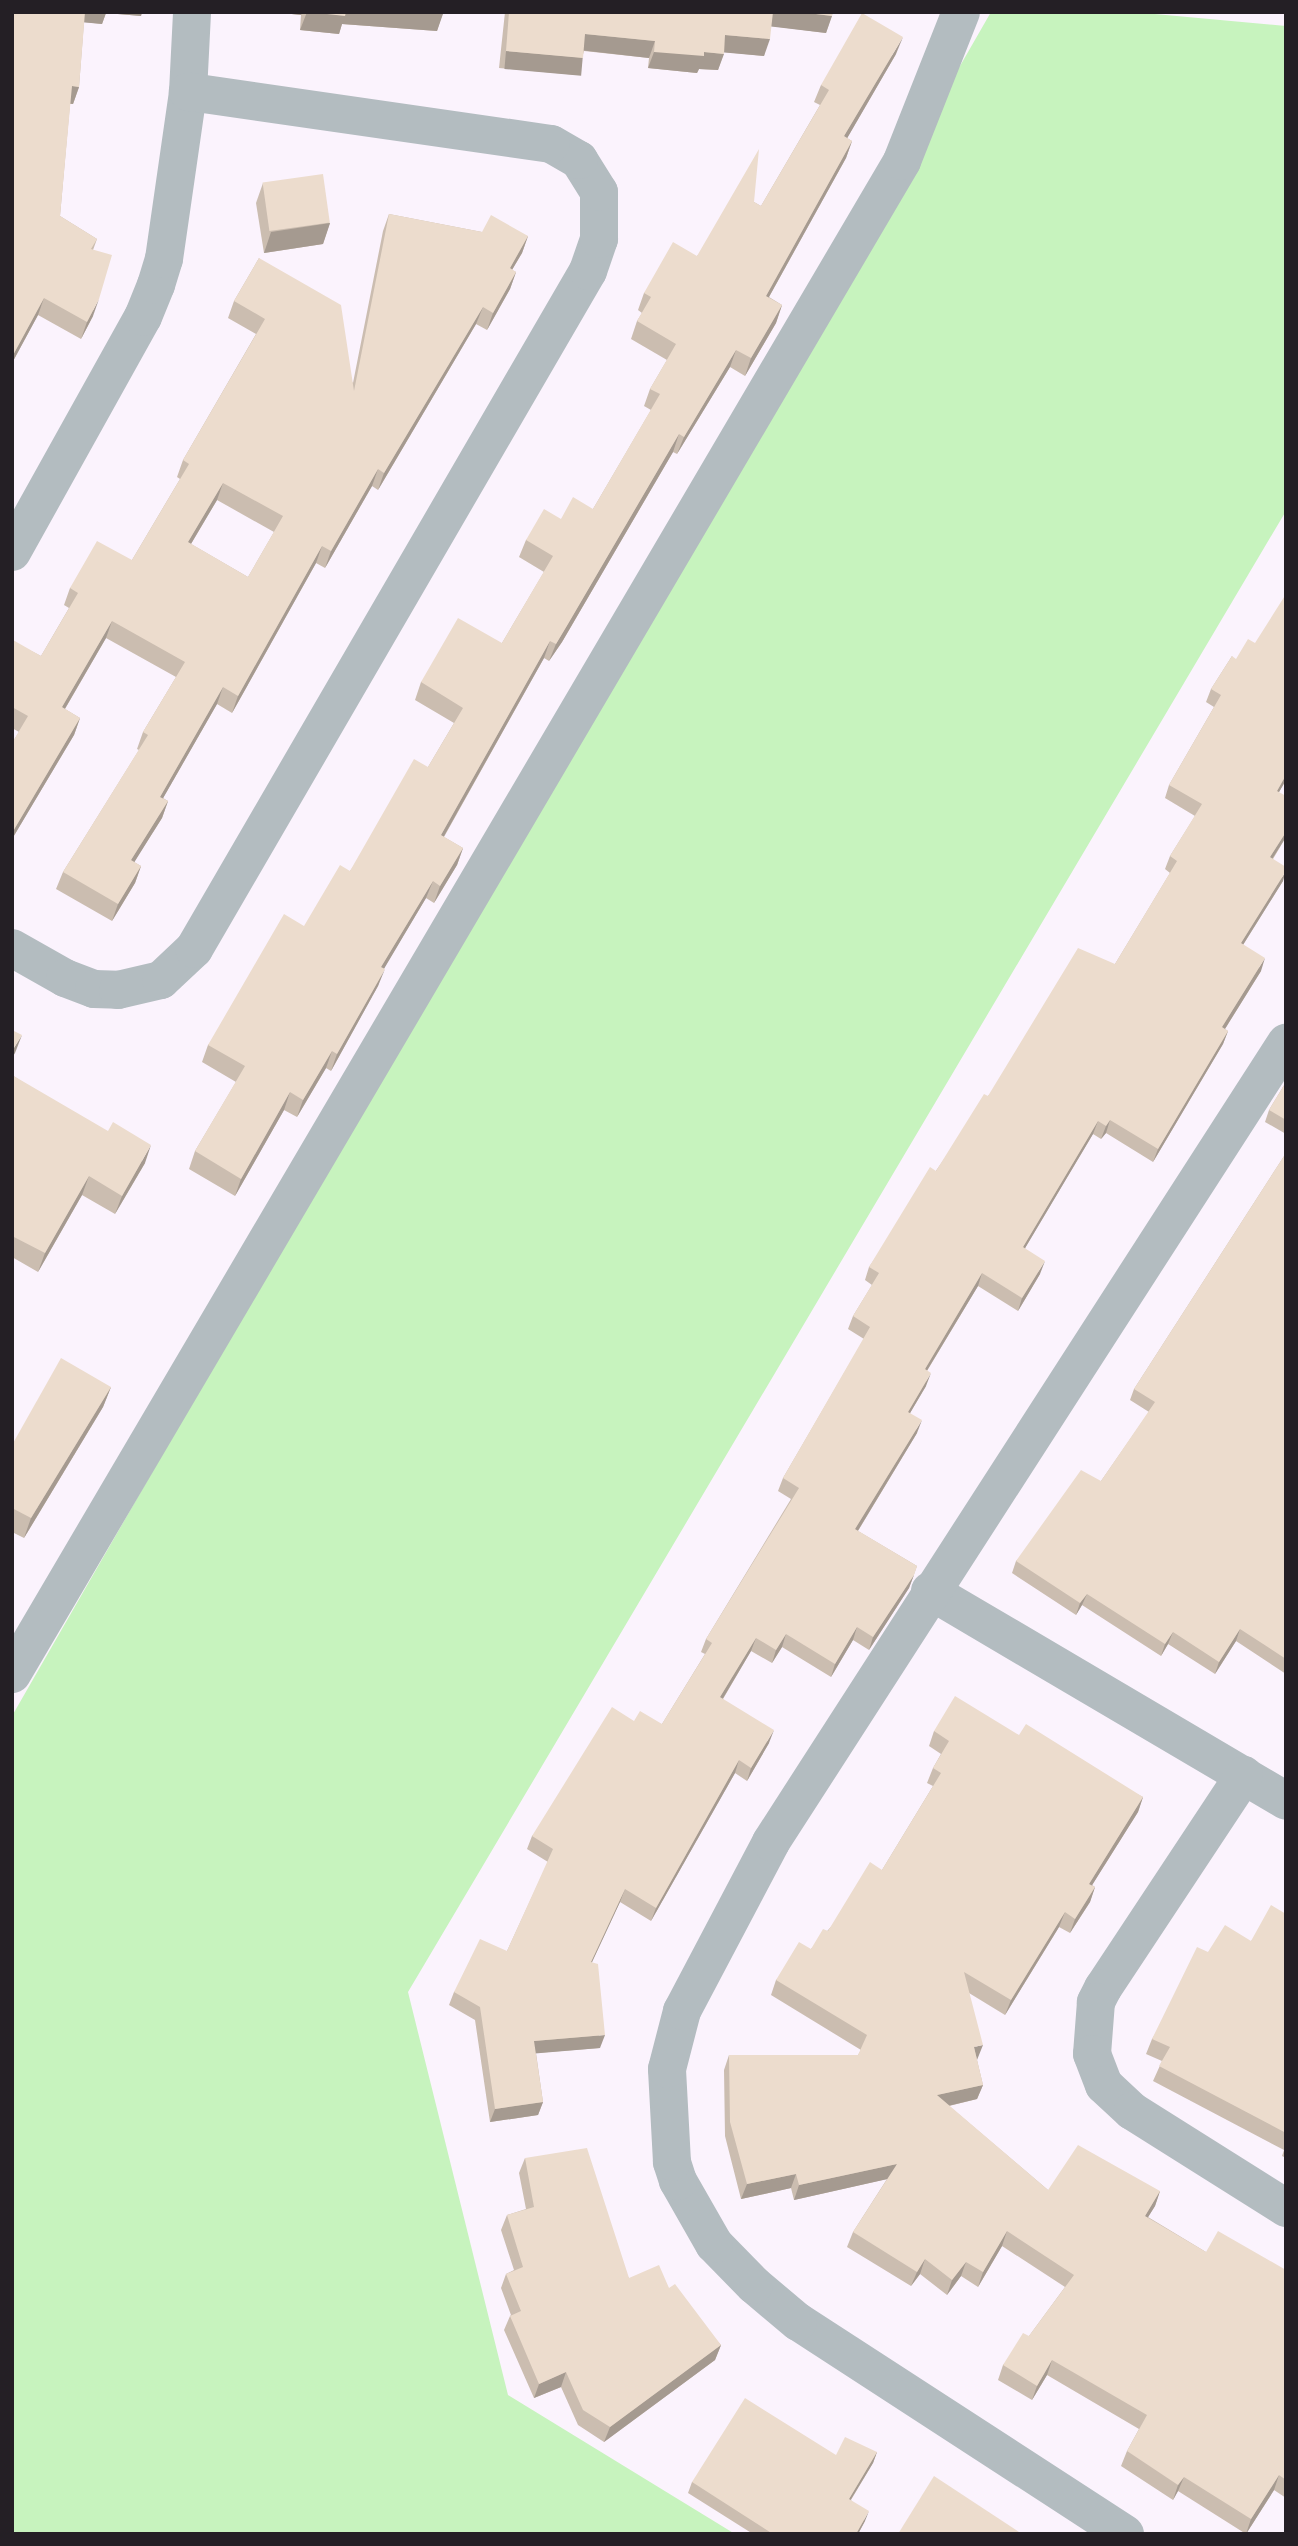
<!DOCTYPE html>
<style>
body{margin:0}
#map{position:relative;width:1298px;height:2546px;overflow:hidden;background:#fbf3fd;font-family:"Roboto Condensed",sans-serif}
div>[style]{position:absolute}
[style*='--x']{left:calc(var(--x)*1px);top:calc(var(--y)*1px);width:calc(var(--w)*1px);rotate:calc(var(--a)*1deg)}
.green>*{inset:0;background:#c7f3be}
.street>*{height:38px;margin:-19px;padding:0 19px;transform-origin:19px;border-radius:19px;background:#b3bcc0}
.wall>*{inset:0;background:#cbbdb0}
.shaded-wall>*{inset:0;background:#a59a90;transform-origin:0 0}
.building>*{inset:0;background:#ecdccd;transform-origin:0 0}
span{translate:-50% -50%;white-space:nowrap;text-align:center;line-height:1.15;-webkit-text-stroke:6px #fff;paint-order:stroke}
.frame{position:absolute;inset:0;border:14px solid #241f25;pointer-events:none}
</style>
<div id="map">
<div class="green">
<div style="clip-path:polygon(991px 12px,1133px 12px,1286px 26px,1286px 511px,408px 1992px,508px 2395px,735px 2534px,12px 2534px,12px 1716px)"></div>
</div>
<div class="street">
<div style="--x:12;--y:552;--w:269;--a:-60.9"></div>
<div style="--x:143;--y:317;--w:35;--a:-68"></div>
<div style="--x:156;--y:285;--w:27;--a:-73"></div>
<div style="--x:164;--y:259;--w:169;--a:-81.8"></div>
<div style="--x:188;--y:92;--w:80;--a:-87.1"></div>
<div style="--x:12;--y:948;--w:61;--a:29.5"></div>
<div style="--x:65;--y:978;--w:31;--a:21"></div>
<div style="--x:94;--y:989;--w:24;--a:2"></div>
<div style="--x:118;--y:990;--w:44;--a:-13.1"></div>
<div style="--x:161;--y:980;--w:45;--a:-43.2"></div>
<div style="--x:194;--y:949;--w:784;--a:-59.84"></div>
<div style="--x:588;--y:271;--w:34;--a:-71"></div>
<div style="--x:599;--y:239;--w:47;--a:-90"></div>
<div style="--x:599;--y:192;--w:38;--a:-122"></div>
<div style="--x:579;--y:160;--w:32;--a:-150"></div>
<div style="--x:551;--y:144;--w:367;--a:-171.8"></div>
<div style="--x:930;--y:1591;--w:413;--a:30.5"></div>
<div style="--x:12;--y:1674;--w:1755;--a:-59.53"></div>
<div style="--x:902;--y:161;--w:160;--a:-68.4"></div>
<div style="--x:1244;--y:1775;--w:255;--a:123.5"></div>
<div style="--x:1103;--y:1988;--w:16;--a:117"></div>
<div style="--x:1096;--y:2002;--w:52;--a:94.4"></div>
<div style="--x:1092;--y:2054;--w:33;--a:69"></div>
<div style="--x:1104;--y:2085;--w:38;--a:43"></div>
<div style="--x:1132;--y:2111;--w:182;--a:32.2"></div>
<div style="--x:1125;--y:2534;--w:390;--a:-147"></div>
<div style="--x:798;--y:2322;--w:57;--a:-139.9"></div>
<div style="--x:754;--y:2285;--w:57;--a:-134.3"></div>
<div style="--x:714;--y:2244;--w:73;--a:-119.7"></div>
<div style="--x:678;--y:2181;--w:20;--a:-108"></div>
<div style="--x:672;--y:2162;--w:93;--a:-93.1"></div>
<div style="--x:667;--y:2069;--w:60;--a:-75.5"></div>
<div style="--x:682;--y:2011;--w:191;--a:-62.2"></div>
<div style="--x:771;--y:1842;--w:951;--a:-57.2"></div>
</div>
<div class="wall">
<div style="clip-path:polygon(12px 12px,142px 12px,141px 16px,106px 13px,102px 24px,84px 22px,79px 87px,73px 104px,70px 104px,60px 216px,97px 239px,93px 250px,93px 316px,81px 339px,38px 315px,12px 363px)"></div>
<div style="clip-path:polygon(273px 12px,443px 12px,437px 31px,342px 24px,339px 34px,300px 30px,301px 15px)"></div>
<div style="clip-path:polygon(505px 12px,833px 12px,826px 33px,771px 26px,764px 56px,724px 52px,718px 70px,699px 69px,697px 73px,648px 68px,649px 58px,584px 51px,577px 75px,499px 68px)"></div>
<div style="clip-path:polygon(896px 54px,847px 138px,852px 141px,846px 158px,769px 297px,782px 305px,776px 323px,745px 376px,730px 367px,677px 454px,673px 452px,562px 642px,549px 661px,544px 658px,444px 837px,463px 848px,457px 865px,434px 903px,426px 898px,384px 968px,378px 986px,331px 1071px,326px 1068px,297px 1117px,284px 1110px,235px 1196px,189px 1169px,195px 1151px,236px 1082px,202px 1062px,208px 1045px,350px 871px,428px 767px,454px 723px,415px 700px,421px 682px,502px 643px,544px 572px,519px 557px,526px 540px,561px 519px,593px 509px,651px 410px,644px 406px,650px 389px,667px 360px,631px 339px,637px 321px,642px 313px,638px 310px,644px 293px,697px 256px,754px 202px,761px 206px,820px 105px,814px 102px,821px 85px)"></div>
<div style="clip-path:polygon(263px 183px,330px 223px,323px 244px,264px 253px,256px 203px)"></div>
<div style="clip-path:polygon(evenodd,389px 214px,482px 232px,528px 236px,522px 253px,512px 270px,516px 272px,510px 289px,487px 330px,476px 324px,378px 490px,372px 486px,325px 568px,316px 563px,232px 713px,217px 704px,163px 798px,168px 801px,162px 818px,134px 862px,141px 866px,135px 883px,112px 921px,56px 889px,63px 872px,139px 750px,137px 749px,143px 732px,176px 677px,106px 638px,65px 709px,80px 718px,74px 735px,12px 839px,12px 743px,19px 732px,12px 728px,12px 641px,41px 656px,69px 608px,64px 605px,70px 588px,132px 560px,180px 479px,177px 477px,183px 460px,256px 334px,228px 318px,234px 301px,259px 258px,353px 383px,383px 231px,389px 214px,217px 500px,274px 532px,248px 577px,191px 544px,217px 500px)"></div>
<div style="clip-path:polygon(1232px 656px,1286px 780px,1279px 792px,1286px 837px,1273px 859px,1283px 881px,1243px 945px,1261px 971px,1225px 1029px,1228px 1031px,1223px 1044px,1153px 1162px,1106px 1133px,1101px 1139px,1093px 1134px,1025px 1248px,1040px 1274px,1018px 1311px,978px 1286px,927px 1371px,926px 1386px,910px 1413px,917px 1433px,858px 1531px,917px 1566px,909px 1588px,869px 1650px,853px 1640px,831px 1677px,782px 1647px,772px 1663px,751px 1651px,723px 1699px,769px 1743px,747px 1781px,735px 1773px,651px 1921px,620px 1902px,592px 1962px,600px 2048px,536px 2053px,543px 2102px,538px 2115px,490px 2122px,475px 2020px,449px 2005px,454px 1992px,507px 1951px,548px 1862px,527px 1849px,532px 1836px,634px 1721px,662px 1724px,705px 1654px,701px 1652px,706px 1639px,791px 1499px,778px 1491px,783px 1478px,864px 1339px,848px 1329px,853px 1316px,872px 1285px,865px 1280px,869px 1267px,988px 1096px,1115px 964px,1170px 873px,1165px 869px,1170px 856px,1195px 816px,1165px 798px,1169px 785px,1214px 707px,1206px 702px,1211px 689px)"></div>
<div style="clip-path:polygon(12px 1075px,145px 1163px,115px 1214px,82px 1195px,38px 1272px,12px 1257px)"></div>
<div style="clip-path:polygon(1286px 1082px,1286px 1134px,1265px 1122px,1269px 1110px)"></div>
<div style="clip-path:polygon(1286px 1153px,1286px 1674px,1236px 1641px,1215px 1674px,1168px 1644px,1161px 1656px,1082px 1605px,1076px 1615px,1012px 1573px,1016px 1561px,1101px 1481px,1149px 1412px,1130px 1400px,1134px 1389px)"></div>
<div style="clip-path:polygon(111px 1387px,103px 1407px,24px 1538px,12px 1532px,12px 1445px)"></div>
<div style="clip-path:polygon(934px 1731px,1019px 1735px,1143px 1797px,1138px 1812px,1092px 1885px,1095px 1887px,1090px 1902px,1070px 1933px,1059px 1927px,1005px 2015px,969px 1993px,977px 2060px,983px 2085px,977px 2099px,949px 2106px,1048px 2190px,1160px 2191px,1155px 2206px,1148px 2217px,1206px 2252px,1286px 2270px,1286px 2498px,1274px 2490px,1246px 2534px,1178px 2491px,1173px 2500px,1121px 2466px,1127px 2451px,1139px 2429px,1047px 2375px,1032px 2400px,998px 2380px,1003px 2365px,1029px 2336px,1065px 2287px,1002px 2246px,978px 2287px,961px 2276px,947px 2295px,920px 2274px,911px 2286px,847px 2247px,853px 2232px,887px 2179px,794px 2200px,791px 2188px,741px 2199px,725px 2136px,724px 2070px,729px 2055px,858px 2055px,861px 2050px,771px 1995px,776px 1980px,811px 1949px,882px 1870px,933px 1786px,927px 1783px,933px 1768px,941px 1754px,929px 1746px)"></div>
<div style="clip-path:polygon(1286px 1914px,1286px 2158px,1282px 2156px,1284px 2150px,1153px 2081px,1162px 2061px,1146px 2054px,1152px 2039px,1208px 1952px,1251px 1941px)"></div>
<div style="clip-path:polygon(525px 2158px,629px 2278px,669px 2288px,721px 2345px,715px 2360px,604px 2442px,578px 2425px,561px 2387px,534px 2398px,504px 2330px,510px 2316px,511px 2315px,501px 2288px,506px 2274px,514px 2270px,501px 2230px,507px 2215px,526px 2209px,519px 2173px)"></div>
<div style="clip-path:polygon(877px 2452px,873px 2463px,851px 2500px,865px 2521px,858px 2534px,753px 2534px,688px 2493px,692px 2482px,836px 2455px)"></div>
</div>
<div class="shaded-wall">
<div style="clip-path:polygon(83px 12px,142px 12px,141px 16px,106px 13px,102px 24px,80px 22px)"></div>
<div style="clip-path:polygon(273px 12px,303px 12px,301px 15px)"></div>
<div style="clip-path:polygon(307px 12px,427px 12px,443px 14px,437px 31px,342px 24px,339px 34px,300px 30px)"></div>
<div style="clip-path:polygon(772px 12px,800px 12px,832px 16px,826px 33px,767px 26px)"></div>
<div style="clip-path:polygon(585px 34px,655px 41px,649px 58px,579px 50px)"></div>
<div style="clip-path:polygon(725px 35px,770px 39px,764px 56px,719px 52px)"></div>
<div style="clip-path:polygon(903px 37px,896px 54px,838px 154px,844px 136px)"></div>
<div style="left:506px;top:51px;width:77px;height:18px;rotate:5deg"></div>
<div style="clip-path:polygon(654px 52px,704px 52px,724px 54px,718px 70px,699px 69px,697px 73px,648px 68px)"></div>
<div style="clip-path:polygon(72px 86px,79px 87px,73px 104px,66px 103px)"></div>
<div style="clip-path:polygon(852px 141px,846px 158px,760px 313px,766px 296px)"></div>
<div style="clip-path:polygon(330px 223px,323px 244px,264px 253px,271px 232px)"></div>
<div style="clip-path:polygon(528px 236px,522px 253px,503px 285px,510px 268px)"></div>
<div style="clip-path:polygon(516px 272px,510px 289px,487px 330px,493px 313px)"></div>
<div style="clip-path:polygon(44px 298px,38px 315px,12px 363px,12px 357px)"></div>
<div style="clip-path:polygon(99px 299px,93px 316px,81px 339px,87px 322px)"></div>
<div style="clip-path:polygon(782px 305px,776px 323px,745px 376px,751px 358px)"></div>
<div style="clip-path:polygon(483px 307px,476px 324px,378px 490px,384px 473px)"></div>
<div style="clip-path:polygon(736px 350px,730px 367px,677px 454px,684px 437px)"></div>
<div style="clip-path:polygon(679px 434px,673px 452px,562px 642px,549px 661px,556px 644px)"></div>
<div style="clip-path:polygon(378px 469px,372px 486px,325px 568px,331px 551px)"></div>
<div style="clip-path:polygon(223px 483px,217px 500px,182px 559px,188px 542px)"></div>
<div style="clip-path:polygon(322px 546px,316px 563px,232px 713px,238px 696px)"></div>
<div style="clip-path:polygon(112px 621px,106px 638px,56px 724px,62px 707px)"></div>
<div style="clip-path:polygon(550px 641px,544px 658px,435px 852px,441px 835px)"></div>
<div style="clip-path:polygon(223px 687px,217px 704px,154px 814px,160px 797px)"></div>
<div style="clip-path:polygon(80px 718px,74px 735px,12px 839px,12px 833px)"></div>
<div style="clip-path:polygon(1286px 775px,1286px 780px,1272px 804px,1277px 791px)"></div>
<div style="clip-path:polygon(168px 801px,162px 818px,125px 877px,131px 860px)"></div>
<div style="clip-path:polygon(1286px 832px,1286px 837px,1265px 870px,1270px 857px)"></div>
<div style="clip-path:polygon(463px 848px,457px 865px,434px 903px,440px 886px)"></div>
<div style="clip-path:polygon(141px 866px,135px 883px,112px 921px,118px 904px)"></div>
<div style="clip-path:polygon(1286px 871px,1283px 881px,1236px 956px,1241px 943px)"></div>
<div style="clip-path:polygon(433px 881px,426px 898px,375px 984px,381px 967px)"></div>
<div style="clip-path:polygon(1265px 958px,1261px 971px,1218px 1040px,1222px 1027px)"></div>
<div style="clip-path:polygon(385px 969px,378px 986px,331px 1071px,337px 1054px)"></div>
<div style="clip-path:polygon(1228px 1031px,1223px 1044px,1153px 1162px,1158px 1149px)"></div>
<div style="clip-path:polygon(22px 1035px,15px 1053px,12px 1058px,12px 1051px)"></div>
<div style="clip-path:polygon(332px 1051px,326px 1068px,297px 1117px,303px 1100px)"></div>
<div style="clip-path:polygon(290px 1092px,284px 1110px,235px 1196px,241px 1179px)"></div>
<div style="clip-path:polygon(1110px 1120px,1106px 1133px,1101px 1139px,1106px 1126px)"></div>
<div style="clip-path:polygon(1098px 1121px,1093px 1134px,1018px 1260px,1023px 1247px)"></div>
<div style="clip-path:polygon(151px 1145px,145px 1163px,115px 1214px,122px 1196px)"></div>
<div style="clip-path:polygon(89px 1176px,82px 1195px,38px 1272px,45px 1253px)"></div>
<div style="clip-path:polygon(1045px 1261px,1040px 1274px,1018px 1311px,1022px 1298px)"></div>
<div style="clip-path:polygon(982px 1273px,978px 1286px,920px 1382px,925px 1369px)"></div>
<div style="clip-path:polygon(931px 1373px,926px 1386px,903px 1425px,908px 1412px)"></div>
<div style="clip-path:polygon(111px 1387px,103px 1407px,24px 1538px,31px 1518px)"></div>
<div style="clip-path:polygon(922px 1420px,917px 1433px,851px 1542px,855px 1529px)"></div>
<div style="clip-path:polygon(914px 1575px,909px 1588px,869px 1650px,873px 1637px)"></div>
<div style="clip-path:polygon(1087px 1594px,1082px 1605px,1076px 1615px,1080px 1603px)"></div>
<div style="clip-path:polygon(857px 1627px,853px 1640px,831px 1677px,835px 1664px)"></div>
<div style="clip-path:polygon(1240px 1629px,1236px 1641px,1215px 1674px,1219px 1662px)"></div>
<div style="clip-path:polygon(1173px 1632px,1168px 1644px,1161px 1656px,1165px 1644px)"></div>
<div style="clip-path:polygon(786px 1634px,782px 1647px,772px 1663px,776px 1650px)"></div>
<div style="clip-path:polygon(756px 1638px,751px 1651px,716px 1710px,720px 1697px)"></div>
<div style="clip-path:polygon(774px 1730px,769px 1743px,747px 1781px,751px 1768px)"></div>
<div style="clip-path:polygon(739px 1760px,735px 1773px,651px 1921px,656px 1908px)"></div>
<div style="clip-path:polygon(1143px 1797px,1138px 1812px,1084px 1898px,1089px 1884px)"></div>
<div style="clip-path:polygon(1095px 1887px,1090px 1902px,1070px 1933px,1075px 1919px)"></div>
<div style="clip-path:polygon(625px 1889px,620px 1902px,586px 1975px,591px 1962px)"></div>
<div style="clip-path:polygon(1065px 1912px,1059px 1927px,1005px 2015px,1011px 2000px)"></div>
<div style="clip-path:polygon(605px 2035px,600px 2048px,529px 2054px,534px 2041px)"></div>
<div style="clip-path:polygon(983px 2045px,977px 2060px,974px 2047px)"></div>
<div style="clip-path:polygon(983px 2085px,977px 2099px,931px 2110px,937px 2095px)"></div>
<div style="clip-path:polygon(543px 2102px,538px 2115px,490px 2122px,495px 2109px)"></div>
<div style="clip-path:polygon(897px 2164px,892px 2178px,794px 2200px,799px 2185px)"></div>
<div style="clip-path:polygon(796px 2174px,791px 2188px,741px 2199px,747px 2184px)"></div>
<div style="clip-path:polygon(1160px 2191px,1155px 2206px,1140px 2230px,1145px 2216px)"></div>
<div style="clip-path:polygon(1007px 2231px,1002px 2246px,978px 2287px,983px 2272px)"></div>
<div style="clip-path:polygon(925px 2259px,920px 2274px,911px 2286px,917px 2272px)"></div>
<div style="clip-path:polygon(966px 2262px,961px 2276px,947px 2295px,952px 2280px)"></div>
<div style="clip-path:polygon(721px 2345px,715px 2360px,604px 2442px,610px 2427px)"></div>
<div style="clip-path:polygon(1052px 2360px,1047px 2375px,1032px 2400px,1037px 2386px)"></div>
<div style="clip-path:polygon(566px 2372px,561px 2387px,534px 2398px,539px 2384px)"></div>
<div style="clip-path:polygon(877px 2452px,873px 2463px,845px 2509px,849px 2499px)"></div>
<div style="clip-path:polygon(1279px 2475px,1274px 2490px,1246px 2534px,1251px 2519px)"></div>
<div style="clip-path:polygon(1184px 2477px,1178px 2491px,1173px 2500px,1178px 2485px)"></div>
<div style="clip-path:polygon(869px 2511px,865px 2521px,858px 2534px,856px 2534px)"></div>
</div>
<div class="building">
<div style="clip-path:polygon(12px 12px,85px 12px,79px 87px,72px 86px,60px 216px,97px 239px,91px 249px,112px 255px,99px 299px,87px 322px,44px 298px,12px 357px)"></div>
<div style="clip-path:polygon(309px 12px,346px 12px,345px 16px)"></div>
<div style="clip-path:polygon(509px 12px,773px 12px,770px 39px,725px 35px,724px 54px,704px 52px,704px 56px,654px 52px,655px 41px,585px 34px,583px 58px,506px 51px)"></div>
<div style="clip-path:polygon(800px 12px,833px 12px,832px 16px)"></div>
<div style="clip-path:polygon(862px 13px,903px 37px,844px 136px,852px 141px,766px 296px,782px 305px,751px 358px,736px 350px,684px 437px,679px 434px,568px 624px,556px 644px,550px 641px,441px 835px,463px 848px,440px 886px,433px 881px,381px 967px,385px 969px,337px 1054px,332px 1051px,303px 1100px,290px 1092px,241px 1179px,195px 1151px,245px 1066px,208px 1045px,284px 914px,304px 926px,340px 865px,350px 871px,414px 759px,428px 767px,463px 708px,421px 682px,458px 618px,502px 643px,553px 556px,526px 540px,544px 509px,561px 519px,573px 497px,593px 509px,660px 394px,650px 389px,676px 344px,637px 321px,651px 297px,644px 293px,673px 242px,697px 256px,759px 149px,754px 202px,761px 206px,829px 90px,821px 85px)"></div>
<div style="left:323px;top:174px;width:49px;height:61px;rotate:82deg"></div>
<div style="clip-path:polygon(evenodd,389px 214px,482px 232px,491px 215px,528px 236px,510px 268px,516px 272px,493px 313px,483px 307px,384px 473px,378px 469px,331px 551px,322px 546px,238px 696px,223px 687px,160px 797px,168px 801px,131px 860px,141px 866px,118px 904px,63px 872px,148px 735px,143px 732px,185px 662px,112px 621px,62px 707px,80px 718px,12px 833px,12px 743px,28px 716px,12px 707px,12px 641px,13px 640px,41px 656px,78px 593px,70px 588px,97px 541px,132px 560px,189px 464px,183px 460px,265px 319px,234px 301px,259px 258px,341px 305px,354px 391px,389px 214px,223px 483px,283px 516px,248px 577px,188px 542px,223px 483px)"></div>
<div style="clip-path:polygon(1286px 594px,1286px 775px,1277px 791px,1286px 796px,1286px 832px,1270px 857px,1286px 867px,1286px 871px,1241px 943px,1265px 958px,1222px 1027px,1228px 1031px,1158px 1149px,1110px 1120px,1106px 1126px,1098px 1121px,1023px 1247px,1045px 1261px,1022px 1298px,982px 1273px,925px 1369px,931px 1373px,908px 1412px,922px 1420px,855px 1529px,917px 1566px,914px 1575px,873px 1637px,857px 1627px,835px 1664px,786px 1634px,776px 1650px,756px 1638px,720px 1697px,774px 1730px,751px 1768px,739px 1760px,656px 1908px,625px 1889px,591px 1962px,598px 1964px,605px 2035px,534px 2041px,543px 2102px,495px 2109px,480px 2007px,454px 1992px,480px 1939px,507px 1951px,553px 1849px,532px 1836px,612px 1707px,634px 1721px,640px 1711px,662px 1724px,712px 1643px,706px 1639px,799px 1488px,783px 1478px,870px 1327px,853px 1316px,879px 1273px,869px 1267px,930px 1167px,936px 1171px,984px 1094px,988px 1096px,1078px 948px,1115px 964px,1177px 861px,1170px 856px,1202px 804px,1169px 785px,1221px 695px,1211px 689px,1232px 656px,1236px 659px,1248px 639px,1255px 643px)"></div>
<div style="clip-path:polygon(12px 1030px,22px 1035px,12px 1051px)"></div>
<div style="clip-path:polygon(12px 1075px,108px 1131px,113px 1122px,151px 1145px,122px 1196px,89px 1176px,45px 1253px,12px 1236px)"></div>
<div style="clip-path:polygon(1286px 1082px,1286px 1120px,1269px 1110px)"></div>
<div style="clip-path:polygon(1286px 1153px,1286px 1659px,1240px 1629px,1219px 1662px,1173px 1632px,1165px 1644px,1087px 1594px,1080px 1603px,1016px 1561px,1081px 1470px,1101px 1481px,1155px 1402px,1134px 1389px)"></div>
<div style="clip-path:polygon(61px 1358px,111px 1387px,31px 1518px,12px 1508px,12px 1445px)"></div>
<div style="clip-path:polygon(955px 1696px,1019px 1735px,1026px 1724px,1143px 1797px,1089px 1884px,1095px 1887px,1075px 1919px,1065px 1912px,1011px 2000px,964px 1972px,983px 2045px,974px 2047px,983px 2085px,937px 2095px,1048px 2190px,1078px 2145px,1160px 2191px,1145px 2216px,1206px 2252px,1218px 2231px,1286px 2270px,1286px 2480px,1279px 2475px,1251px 2519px,1184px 2477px,1178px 2485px,1127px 2451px,1147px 2415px,1052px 2360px,1037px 2386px,1003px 2365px,1023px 2333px,1029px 2336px,1074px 2275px,1007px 2231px,983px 2272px,966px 2262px,952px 2280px,925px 2259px,917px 2272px,853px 2232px,897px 2164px,799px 2185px,796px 2174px,747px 2184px,730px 2122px,729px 2055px,858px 2055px,867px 2035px,776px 1980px,799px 1942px,811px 1949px,823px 1929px,828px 1931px,870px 1862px,882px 1870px,941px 1773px,933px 1768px,949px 1741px,934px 1731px)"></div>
<div style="clip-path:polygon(1271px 1905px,1286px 1914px,1286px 2133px,1159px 2066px,1170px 2047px,1152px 2039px,1197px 1947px,1208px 1952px,1225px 1925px,1251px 1941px)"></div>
<div style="clip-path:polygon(587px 2148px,629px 2278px,659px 2265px,669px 2288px,675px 2284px,721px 2345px,610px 2427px,583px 2410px,566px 2372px,539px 2384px,510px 2316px,521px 2311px,506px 2274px,523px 2267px,507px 2215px,534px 2207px,525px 2158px)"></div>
<div style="clip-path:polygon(745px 2398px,836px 2455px,845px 2437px,877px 2452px,849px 2499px,869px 2511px,856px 2534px,773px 2534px,692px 2482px)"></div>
<div style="clip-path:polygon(934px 2476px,1022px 2534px,898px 2534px)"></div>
</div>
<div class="frame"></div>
</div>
